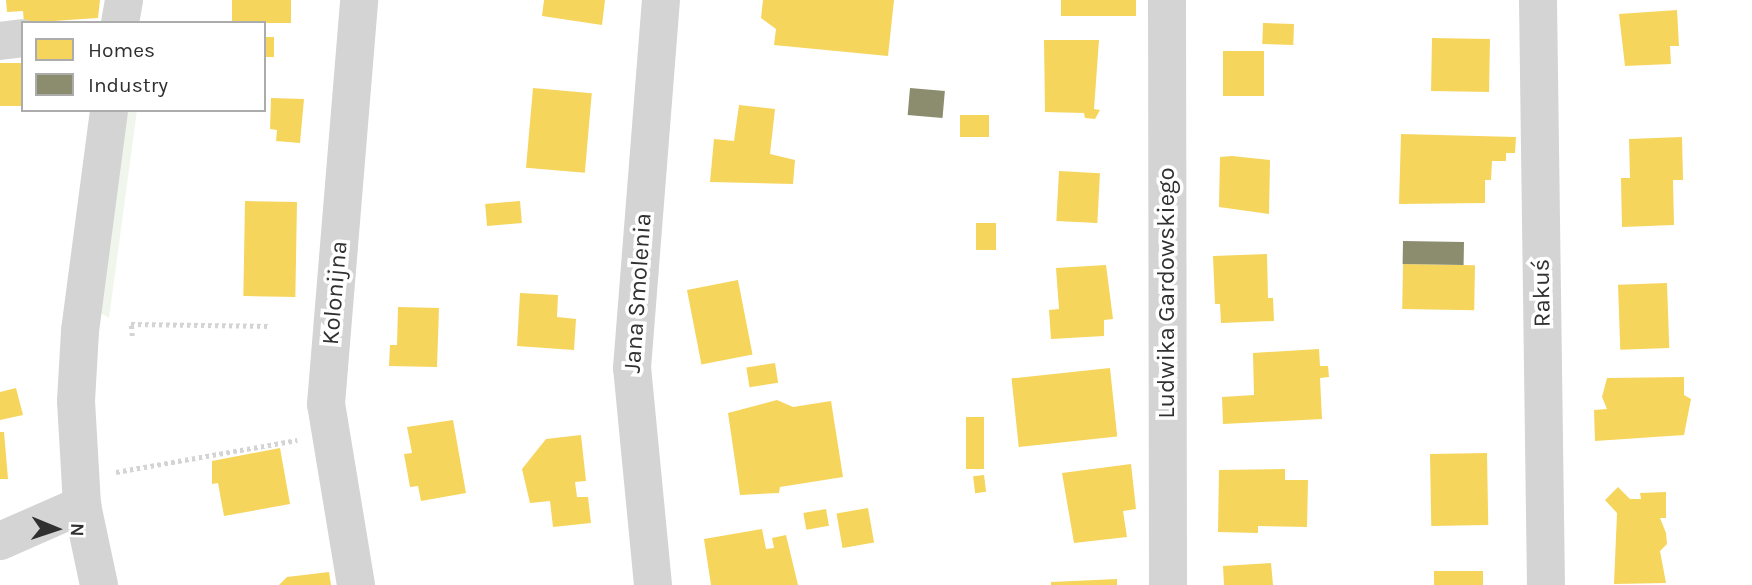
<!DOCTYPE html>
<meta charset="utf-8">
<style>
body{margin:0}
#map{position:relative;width:1752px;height:585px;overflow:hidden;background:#fff;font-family:Karla,sans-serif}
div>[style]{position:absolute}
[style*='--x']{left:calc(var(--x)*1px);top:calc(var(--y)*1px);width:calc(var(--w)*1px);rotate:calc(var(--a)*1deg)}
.green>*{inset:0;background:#f1f6ec}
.homes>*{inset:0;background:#f6d55c;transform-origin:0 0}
.industry>*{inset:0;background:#8c8c6e;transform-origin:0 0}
.path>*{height:4.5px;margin-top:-2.25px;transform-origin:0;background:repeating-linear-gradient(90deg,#d4d4d4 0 3.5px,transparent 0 7px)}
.minor>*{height:38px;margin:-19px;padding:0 19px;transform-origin:19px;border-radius:19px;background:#d4d4d4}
span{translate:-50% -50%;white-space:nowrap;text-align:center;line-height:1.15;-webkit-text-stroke:7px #fff;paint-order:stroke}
.street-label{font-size:24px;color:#303030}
.legend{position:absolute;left:21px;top:21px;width:245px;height:91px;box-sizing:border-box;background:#fff;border:2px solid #acacac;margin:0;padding:9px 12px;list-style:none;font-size:21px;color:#303030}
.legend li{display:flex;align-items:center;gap:14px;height:35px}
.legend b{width:35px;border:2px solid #acacac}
.north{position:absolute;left:21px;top:494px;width:70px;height:70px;-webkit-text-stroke:5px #fff;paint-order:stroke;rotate:92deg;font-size:19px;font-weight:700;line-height:28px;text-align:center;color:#303030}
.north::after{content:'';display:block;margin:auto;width:24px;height:32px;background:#303030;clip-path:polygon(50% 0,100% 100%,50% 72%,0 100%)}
</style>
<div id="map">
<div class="green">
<div style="clip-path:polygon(124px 110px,137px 110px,109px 318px,99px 312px)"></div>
</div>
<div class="homes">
<div style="clip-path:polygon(6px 0,100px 0,98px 18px,24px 23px,23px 11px,7px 12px)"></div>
<div style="left:232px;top:0;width:59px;height:23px"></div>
<div style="clip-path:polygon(544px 0,605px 0,602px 25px,542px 16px)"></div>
<div style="clip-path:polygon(763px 0,894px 0,888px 56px,774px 45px,776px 29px,761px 18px)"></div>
<div style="left:1061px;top:0;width:75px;height:16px"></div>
<div style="clip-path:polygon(1677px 10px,1679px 46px,1670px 46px,1671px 64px,1625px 66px,1619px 14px)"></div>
<div style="left:1263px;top:23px;width:31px;height:21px;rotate:2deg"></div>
<div style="left:264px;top:37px;width:10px;height:20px"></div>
<div style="left:1432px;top:38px;width:58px;height:53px;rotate:1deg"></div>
<div style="clip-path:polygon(1044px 40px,1099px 40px,1094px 109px,1100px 110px,1095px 119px,1085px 118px,1084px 113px,1045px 112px)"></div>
<div style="left:1264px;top:51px;width:45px;height:41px;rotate:90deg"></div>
<div style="left:23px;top:63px;width:43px;height:23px;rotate:90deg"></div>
<div style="left:533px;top:88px;width:59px;height:80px;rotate:5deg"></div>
<div style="clip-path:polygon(271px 98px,304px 99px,300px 143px,276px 141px,277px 130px,270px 129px)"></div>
<div style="clip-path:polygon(739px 105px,775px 109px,770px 154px,795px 160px,793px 184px,710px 182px,714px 139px,734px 141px)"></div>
<div style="left:960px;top:115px;width:29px;height:22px"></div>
<div style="clip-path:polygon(1401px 134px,1516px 137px,1515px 153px,1506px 153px,1506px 161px,1492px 161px,1491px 180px,1485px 180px,1485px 203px,1399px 204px)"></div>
<div style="clip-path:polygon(1682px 137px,1683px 180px,1673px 180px,1674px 225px,1622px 227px,1621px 178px,1630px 178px,1629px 139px)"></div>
<div style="clip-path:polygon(1232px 156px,1270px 160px,1269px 214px,1219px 207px,1220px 157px)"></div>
<div style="left:1059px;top:171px;width:41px;height:50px;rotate:3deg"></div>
<div style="left:245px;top:201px;width:52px;height:95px;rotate:1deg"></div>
<div style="left:520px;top:201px;width:22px;height:35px;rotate:85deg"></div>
<div style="left:976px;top:223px;width:20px;height:27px"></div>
<div style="clip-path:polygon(1267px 254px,1268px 298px,1273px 298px,1274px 321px,1221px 323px,1220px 304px,1215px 304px,1213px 256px)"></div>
<div style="left:1403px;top:264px;width:72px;height:45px;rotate:1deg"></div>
<div style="clip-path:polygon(1106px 265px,1113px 319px,1104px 320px,1104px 336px,1051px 339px,1049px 310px,1059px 309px,1056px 268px)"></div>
<div style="left:738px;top:280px;width:76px;height:52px;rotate:79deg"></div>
<div style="left:1667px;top:283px;width:65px;height:49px;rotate:88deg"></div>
<div style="clip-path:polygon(520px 293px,558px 295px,557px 317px,576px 319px,574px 350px,517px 346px)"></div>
<div style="clip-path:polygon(398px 307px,439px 308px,437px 367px,389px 366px,390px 345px,397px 345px)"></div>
<div style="clip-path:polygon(1319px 349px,1320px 366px,1328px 366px,1329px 377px,1320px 378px,1322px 419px,1223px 424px,1222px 397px,1254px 395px,1253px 353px)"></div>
<div style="left:775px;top:363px;width:20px;height:29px;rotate:81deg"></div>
<div style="left:1110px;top:368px;width:69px;height:99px;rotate:84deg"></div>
<div style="clip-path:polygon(1684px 377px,1684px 395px,1691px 399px,1684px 435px,1595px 441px,1594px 410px,1607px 409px,1602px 397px,1607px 378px)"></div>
<div style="clip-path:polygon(16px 388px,23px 415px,0 420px,0 392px)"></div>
<div style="clip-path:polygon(777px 400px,793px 407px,831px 401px,843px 477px,780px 487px,779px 493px,740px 495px,728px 413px)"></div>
<div style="left:966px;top:417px;width:18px;height:52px"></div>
<div style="clip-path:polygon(453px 420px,466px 493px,421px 501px,418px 486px,410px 487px,404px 454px,412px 453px,407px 427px)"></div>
<div style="clip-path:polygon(0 432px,4px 432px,8px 479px,0 479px)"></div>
<div style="clip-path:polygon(581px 435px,586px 481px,575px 482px,577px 497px,588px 497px,591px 523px,553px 527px,550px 501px,530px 503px,522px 469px,546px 439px)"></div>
<div style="clip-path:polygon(280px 448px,290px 504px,224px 516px,218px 483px,212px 484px,212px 461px)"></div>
<div style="left:1487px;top:453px;width:72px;height:57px;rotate:89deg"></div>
<div style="clip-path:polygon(1131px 464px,1136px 509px,1123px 511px,1127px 537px,1074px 543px,1062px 473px)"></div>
<div style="clip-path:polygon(1285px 469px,1285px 480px,1308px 480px,1307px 527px,1258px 526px,1258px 533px,1218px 532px,1219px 470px)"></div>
<div style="left:984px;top:475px;width:17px;height:11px;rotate:83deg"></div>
<div style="clip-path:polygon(1618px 487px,1630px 499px,1641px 499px,1640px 493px,1666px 492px,1666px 518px,1660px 518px,1666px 533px,1667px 544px,1660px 551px,1666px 583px,1614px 584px,1617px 513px,1605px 500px)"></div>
<div style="left:868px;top:508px;width:35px;height:32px;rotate:80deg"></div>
<div style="left:826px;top:509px;width:17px;height:23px;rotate:80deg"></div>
<div style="clip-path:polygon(762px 529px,766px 549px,774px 548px,772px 538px,786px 535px,798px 585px,711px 585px,704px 539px)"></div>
<div style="clip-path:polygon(1271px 563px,1273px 585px,1224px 585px,1223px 566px)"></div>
<div style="left:1483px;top:571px;width:14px;height:49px;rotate:90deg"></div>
<div style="clip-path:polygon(329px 572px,331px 585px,279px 585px,287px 577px)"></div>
<div style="clip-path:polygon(1117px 579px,1117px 585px,1051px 585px,1051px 582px)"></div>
</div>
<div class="industry">
<div style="left:910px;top:88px;width:35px;height:27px;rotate:5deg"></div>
<div style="left:1403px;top:241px;width:61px;height:23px;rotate:1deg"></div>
</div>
<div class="path">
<div style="--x:132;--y:336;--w:12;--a:-95"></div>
<div style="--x:131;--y:324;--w:140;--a:0.8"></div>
<div style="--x:116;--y:472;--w:184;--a:-10"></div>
</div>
<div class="minor">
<div style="--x:1167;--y:0;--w:585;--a:89.9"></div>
<div style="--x:1538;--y:0;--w:585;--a:89.22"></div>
<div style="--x:120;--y:23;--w:23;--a:-80"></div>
<div style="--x:0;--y:41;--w:23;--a:-7"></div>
<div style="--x:0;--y:541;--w:90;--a:-23.7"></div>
<div style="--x:99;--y:585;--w:82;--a:-102"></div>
<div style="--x:82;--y:505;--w:104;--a:-93.3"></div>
<div style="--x:76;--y:401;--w:70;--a:-86.7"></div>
<div style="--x:80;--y:331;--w:223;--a:-82.5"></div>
<div style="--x:356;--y:585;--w:183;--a:-99.4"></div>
<div style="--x:326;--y:404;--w:405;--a:-85.3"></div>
<div style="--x:653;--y:585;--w:218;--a:-95.5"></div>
<div style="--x:632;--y:368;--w:369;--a:-85.5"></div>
</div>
<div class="street-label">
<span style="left:335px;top:293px;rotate:-85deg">Kolonijna</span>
<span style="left:638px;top:293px;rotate:-86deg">Jana Smolenia</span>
<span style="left:1167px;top:293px;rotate:-90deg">Ludwika Gardowskiego</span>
<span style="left:1542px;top:293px;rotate:-91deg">Rakuś</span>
</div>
<ul class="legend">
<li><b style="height:19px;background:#f6d55c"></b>Homes</li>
<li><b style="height:19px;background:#8c8c6e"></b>Industry</li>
</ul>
<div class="north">N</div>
</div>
